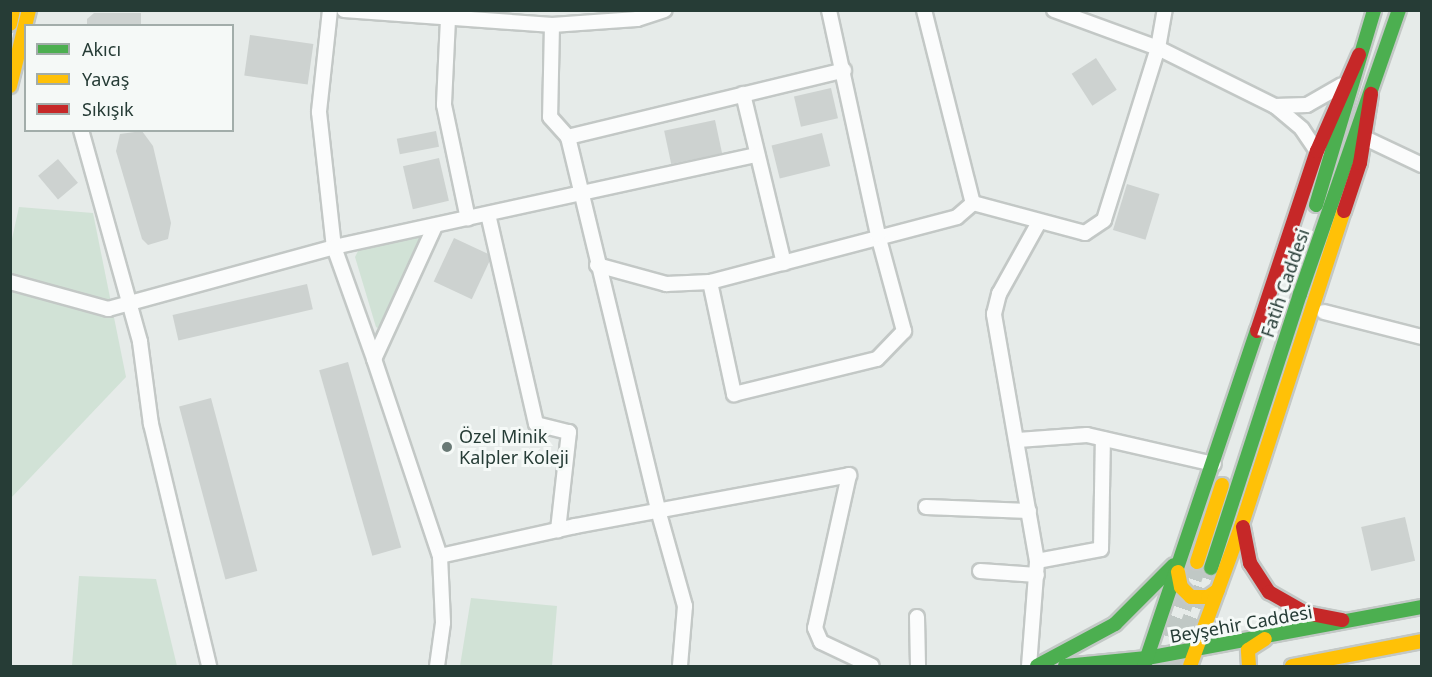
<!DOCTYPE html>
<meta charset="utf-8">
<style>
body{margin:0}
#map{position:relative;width:1432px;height:677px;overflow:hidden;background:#e6ebe9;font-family:"Noto Sans",sans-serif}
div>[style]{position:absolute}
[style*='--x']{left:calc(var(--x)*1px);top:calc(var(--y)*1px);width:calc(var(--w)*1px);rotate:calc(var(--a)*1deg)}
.green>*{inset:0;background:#d1e2d6}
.building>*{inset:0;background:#cdd2d0;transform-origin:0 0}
.primary-tunnel>*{height:21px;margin-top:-10.5px;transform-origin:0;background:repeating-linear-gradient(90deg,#c0c8c5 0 21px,transparent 0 31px)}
.roads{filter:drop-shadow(2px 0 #c3c8c6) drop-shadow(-2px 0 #c3c8c6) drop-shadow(0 2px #c3c8c6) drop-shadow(0 -2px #c3c8c6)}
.street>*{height:14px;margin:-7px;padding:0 7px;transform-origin:7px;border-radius:7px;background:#fbfcfc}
.fast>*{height:14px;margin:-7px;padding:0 7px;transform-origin:7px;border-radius:7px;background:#4caf50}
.slow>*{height:14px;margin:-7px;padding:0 7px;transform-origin:7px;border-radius:7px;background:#ffc107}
.jam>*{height:14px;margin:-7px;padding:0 7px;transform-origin:7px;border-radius:7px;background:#c62828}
.dots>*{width:16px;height:16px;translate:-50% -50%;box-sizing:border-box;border:3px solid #f5f9f7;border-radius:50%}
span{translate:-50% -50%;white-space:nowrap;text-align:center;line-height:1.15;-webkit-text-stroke:6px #f5f9f7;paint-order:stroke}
.street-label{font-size:18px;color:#263c36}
.poi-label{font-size:18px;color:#263c36}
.left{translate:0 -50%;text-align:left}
.frame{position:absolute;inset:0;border:12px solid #263c36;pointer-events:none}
.legend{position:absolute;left:24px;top:24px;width:210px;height:108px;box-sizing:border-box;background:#f5f9f7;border:2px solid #a2adaa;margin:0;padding:8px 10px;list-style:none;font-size:18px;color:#263c36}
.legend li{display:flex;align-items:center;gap:12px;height:30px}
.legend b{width:30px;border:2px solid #a2adaa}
</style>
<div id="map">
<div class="green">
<div style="clip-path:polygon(19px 207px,93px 213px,126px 377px,11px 498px,10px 248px)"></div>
<div style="clip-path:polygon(418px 236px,424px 243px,383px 331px,376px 327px,355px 257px,360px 247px)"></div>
<div style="clip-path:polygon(79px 576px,156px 579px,177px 666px,72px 666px)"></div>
<div style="clip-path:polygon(471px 598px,557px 606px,552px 666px,460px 666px)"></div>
</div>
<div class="building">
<div style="clip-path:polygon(94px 13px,141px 13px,141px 26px,87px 26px,87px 19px)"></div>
<div style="left:250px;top:35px;width:64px;height:41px;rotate:8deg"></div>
<div style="left:1096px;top:58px;width:38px;height:29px;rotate:57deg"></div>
<div style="left:831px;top:88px;width:31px;height:38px;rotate:77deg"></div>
<div style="left:715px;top:120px;width:34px;height:52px;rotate:78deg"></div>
<div style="clip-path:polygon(142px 131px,153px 146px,171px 223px,168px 239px,148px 245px,142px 239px,116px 151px,120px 134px)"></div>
<div style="left:436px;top:131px;width:16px;height:40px;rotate:79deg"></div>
<div style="left:822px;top:133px;width:34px;height:52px;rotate:76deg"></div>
<div style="left:439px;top:158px;width:44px;height:37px;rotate:77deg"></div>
<div style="left:58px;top:159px;width:31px;height:26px;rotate:50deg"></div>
<div style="left:1127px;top:184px;width:34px;height:48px;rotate:17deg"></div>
<div style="left:454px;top:238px;width:42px;height:48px;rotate:25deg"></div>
<div style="left:307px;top:284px;width:26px;height:138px;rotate:77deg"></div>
<div style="left:348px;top:362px;width:193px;height:30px;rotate:74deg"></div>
<div style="left:211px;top:398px;width:179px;height:33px;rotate:75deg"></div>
<div style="left:1405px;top:517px;width:45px;height:45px;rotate:77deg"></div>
</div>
<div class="primary-tunnel">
<div style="--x:1160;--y:666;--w:110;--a:-70.4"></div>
<div style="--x:1176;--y:666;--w:104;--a:-70.3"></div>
</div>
<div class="roads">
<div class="street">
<div style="--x:330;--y:10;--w:103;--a:96.2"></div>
<div style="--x:319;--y:112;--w:136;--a:83.7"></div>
<div style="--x:334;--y:247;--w:119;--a:70.3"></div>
<div style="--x:344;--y:10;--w:209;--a:4.1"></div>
<div style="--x:552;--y:25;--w:85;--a:-4"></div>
<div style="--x:637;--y:19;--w:29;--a:-18"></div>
<div style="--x:924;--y:10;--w:199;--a:75.8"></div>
<div style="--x:973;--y:203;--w:116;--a:15"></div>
<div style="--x:1085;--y:233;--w:23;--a:-34"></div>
<div style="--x:1104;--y:220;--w:180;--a:-72.6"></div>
<div style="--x:1158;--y:48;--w:39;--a:-80"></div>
<div style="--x:1054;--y:10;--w:111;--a:20.1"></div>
<div style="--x:1158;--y:48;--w:131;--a:26.4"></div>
<div style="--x:1275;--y:106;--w:35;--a:40"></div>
<div style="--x:1302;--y:129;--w:27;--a:56"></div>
<div style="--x:448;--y:19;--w:86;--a:92.7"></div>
<div style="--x:444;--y:105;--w:116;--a:78.1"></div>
<div style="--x:552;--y:25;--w:92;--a:91.2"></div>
<div style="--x:550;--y:117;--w:27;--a:48"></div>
<div style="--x:568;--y:137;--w:384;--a:76.4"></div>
<div style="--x:658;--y:510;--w:100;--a:74.3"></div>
<div style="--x:685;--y:606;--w:60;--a:94.8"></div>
<div style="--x:743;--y:94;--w:174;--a:76.4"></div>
<div style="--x:1275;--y:106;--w:32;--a:-2"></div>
<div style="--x:1307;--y:105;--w:40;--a:-29.7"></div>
<div style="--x:81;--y:130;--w:220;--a:74.4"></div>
<div style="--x:140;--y:342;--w:83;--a:82.4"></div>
<div style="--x:151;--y:424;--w:249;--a:76.5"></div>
<div style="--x:568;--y:137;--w:284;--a:-13.6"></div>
<div style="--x:1367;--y:139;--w:61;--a:25.3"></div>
<div style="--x:488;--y:214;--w:215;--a:77.1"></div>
<div style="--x:536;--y:424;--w:34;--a:14"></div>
<div style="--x:569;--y:432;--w:99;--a:96.4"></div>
<div style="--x:435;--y:226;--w:146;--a:114.6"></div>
<div style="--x:374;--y:359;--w:208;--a:71.5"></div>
<div style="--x:440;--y:556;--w:67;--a:87.4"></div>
<div style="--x:443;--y:623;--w:43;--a:97.9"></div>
<div style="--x:597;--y:265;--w:72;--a:15.4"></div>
<div style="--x:666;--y:284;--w:44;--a:-2.6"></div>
<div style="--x:710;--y:282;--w:255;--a:-14.7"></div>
<div style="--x:957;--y:217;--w:21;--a:-41"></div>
<div style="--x:10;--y:282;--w:102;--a:15.4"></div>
<div style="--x:108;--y:309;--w:234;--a:-15.3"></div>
<div style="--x:334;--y:247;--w:433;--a:-12.3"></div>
<div style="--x:710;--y:282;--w:115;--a:77.9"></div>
<div style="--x:734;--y:394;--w:147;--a:-13.8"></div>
<div style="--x:877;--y:359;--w:39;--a:-46"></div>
<div style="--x:904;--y:331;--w:99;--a:-105.2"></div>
<div style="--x:878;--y:235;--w:230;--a:-102.3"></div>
<div style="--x:1324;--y:312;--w:101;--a:14.3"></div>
<div style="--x:1018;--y:440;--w:69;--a:-4.1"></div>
<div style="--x:1087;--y:435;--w:130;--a:12.9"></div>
<div style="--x:926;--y:507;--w:103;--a:2.2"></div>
<div style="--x:440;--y:556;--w:138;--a:-12.5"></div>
<div style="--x:575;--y:526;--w:279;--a:-10.5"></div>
<div style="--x:849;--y:475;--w:157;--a:102.5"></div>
<div style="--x:815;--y:628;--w:15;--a:67"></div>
<div style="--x:821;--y:642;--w:56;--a:25.2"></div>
<div style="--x:1037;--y:561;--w:65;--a:-10.6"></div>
<div style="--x:1101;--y:549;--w:110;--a:-89"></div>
<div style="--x:980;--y:571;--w:57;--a:4"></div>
<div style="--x:917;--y:617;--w:49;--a:88.8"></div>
<div style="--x:1029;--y:666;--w:105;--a:-85.6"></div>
<div style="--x:1037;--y:561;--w:251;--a:-99.9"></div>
<div style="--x:994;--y:314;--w:21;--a:-76"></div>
<div style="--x:999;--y:294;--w:82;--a:-60.9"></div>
</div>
<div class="fast">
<div style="--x:1316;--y:205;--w:203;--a:-73.4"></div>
<div style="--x:1211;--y:568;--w:288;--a:-72"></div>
<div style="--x:1300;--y:294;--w:301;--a:-70.8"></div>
<div style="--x:1147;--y:658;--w:280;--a:-10.5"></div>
<div style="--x:1037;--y:666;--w:89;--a:-28.3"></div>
<div style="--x:1115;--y:624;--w:83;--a:-45"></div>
<div style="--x:1065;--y:666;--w:82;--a:-5.6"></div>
<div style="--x:1144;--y:666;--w:354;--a:-71.4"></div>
</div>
<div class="slow">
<div style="--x:10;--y:24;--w:14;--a:-78"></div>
<div style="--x:10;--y:86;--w:78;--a:-76"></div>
<div style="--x:1197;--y:562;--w:81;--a:-72"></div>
<div style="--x:1178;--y:572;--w:15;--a:79"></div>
<div style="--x:1181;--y:587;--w:14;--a:45"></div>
<div style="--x:1191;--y:597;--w:17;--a:0"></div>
<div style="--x:1208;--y:597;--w:12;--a:-35"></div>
<div style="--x:1190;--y:666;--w:151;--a:-69.9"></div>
<div style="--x:1242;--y:524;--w:329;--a:-72"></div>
<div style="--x:1249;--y:666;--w:16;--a:-94"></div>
<div style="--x:1248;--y:650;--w:20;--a:-33"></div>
<div style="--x:1292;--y:666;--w:132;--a:-10.9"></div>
</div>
<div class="jam">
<div style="--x:1344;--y:211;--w:51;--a:-71.6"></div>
<div style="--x:1360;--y:163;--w:70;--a:-80.9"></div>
<div style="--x:1257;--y:331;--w:190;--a:-71.6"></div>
<div style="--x:1317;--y:151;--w:105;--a:-66.4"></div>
<div style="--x:1243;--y:527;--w:37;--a:79"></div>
<div style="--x:1250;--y:563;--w:35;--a:57"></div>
<div style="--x:1269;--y:592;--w:43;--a:29.6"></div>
<div style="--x:1306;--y:613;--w:37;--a:11"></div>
</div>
</div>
<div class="dots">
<div style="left:447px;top:447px;background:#697975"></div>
</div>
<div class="street-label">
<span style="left:1285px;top:283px;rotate:-71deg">Fatih Caddesi</span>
<span style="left:1241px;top:624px;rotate:-10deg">Beyşehir Caddesi</span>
</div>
<div class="poi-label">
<span class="left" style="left:459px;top:447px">Özel Minik<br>Kalpler Koleji</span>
</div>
<div class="frame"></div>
<ul class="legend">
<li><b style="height:8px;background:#4caf50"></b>Akıcı</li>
<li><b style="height:8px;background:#ffc107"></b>Yavaş</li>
<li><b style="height:8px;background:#c62828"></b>Sıkışık</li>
</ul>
</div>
